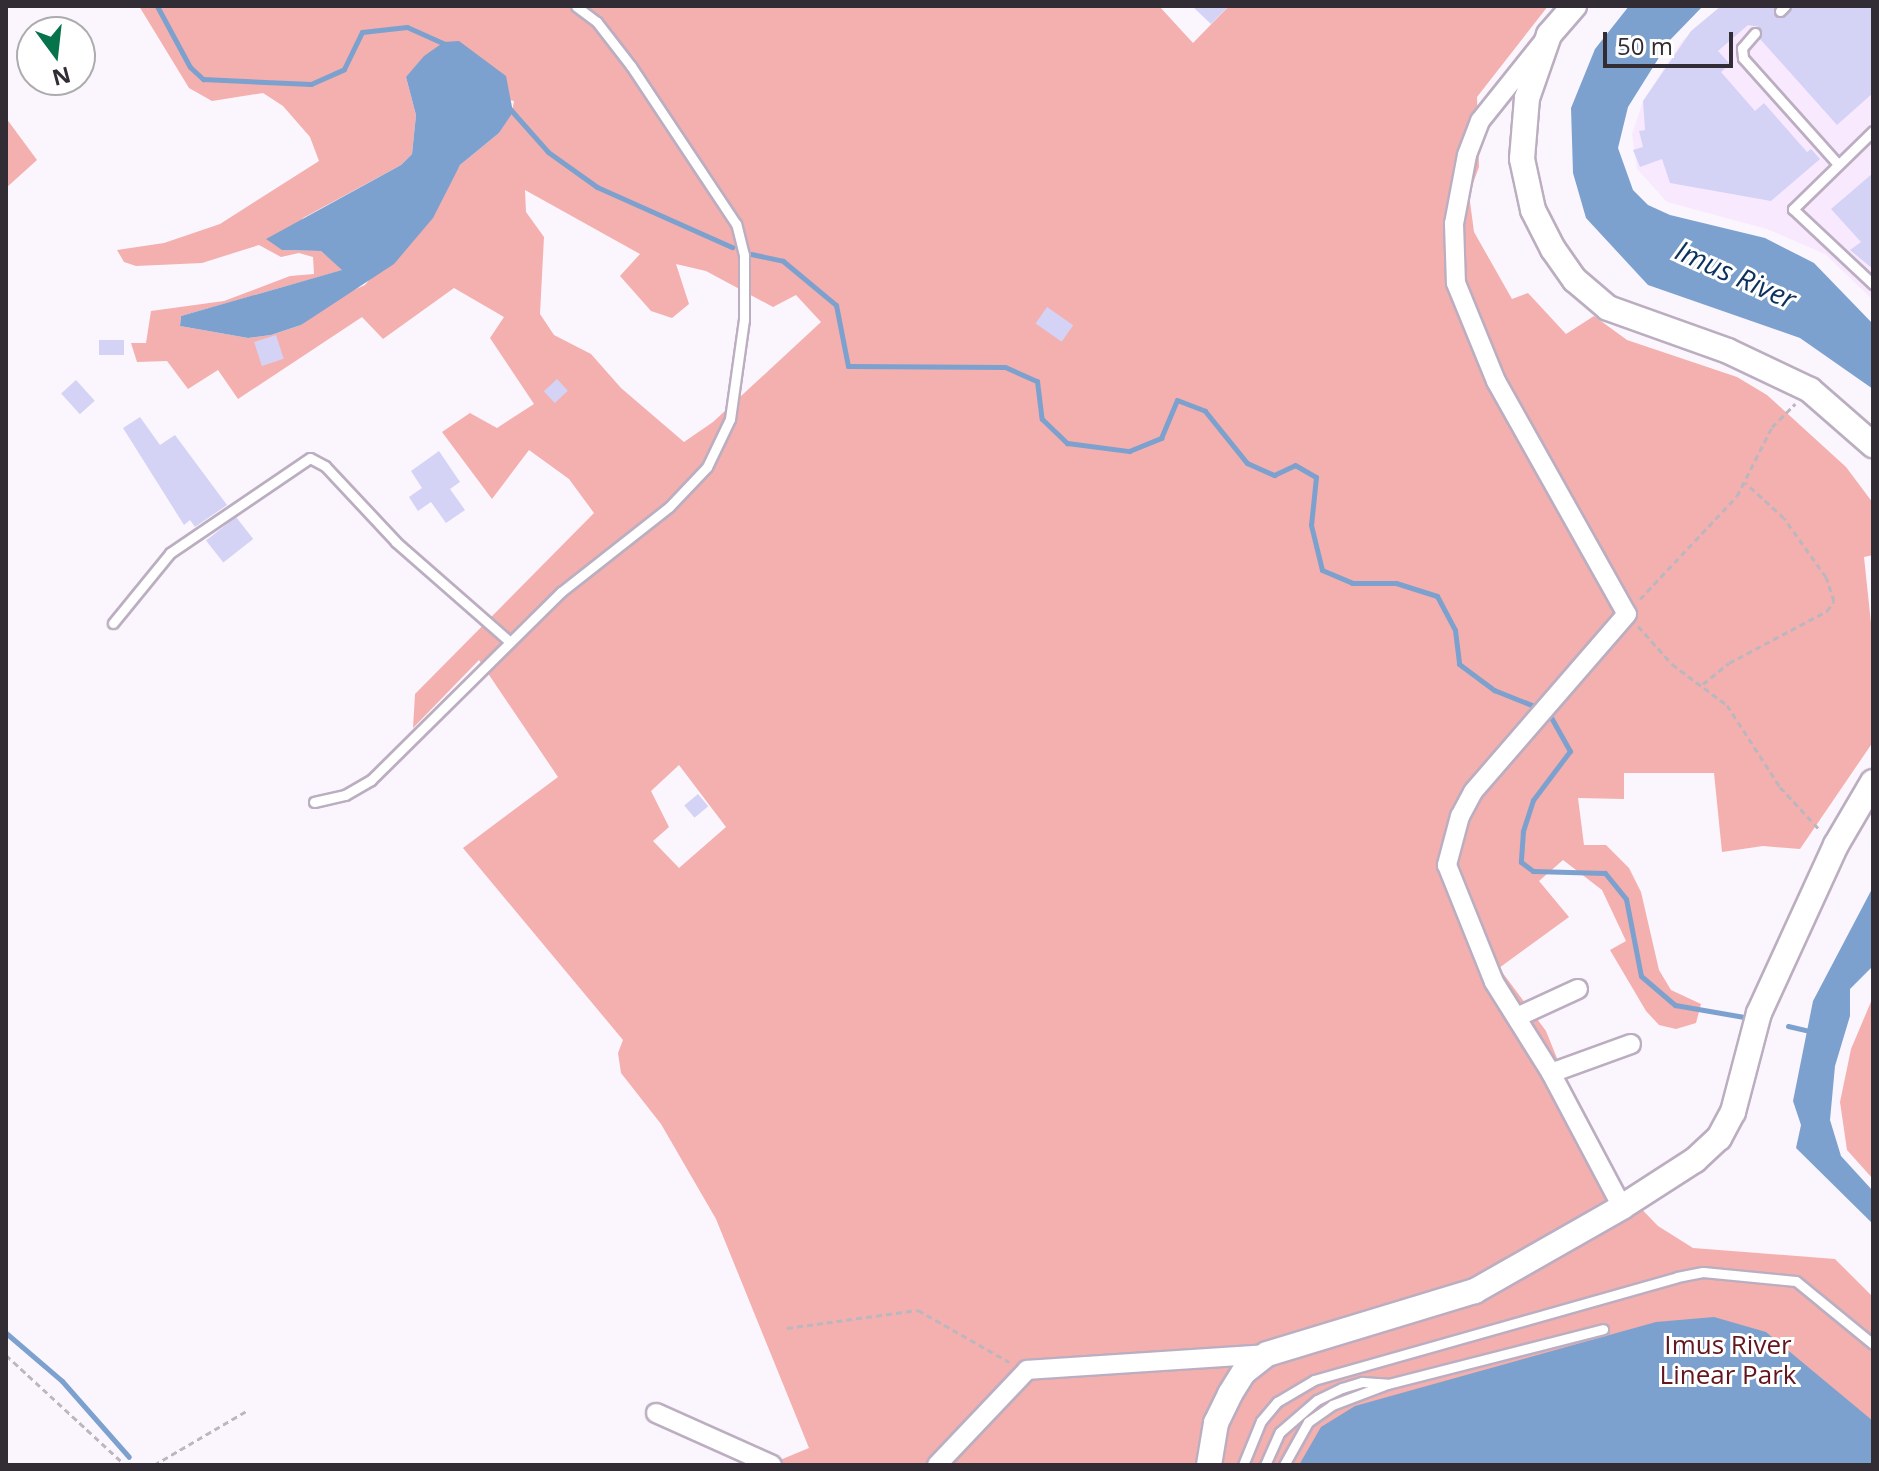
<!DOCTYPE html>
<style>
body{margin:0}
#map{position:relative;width:1879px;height:1471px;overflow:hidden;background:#fbf5fd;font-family:"Open Sans",sans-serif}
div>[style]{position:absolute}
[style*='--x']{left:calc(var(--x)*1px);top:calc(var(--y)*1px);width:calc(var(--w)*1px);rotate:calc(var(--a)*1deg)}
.built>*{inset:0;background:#f9e9ff}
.green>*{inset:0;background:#f3b0ae}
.water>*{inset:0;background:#7ca1cf}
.stream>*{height:5px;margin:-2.5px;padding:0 2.5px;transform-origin:2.5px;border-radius:2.5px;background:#7ca1cf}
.building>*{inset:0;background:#d4d3f6;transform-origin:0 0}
.path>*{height:3px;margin-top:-1.5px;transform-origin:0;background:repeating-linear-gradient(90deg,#bcb6be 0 6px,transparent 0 10px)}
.roads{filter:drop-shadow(2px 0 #bcaec1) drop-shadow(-2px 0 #bcaec1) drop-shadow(0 2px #bcaec1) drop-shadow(0 -2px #bcaec1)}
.lane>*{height:9px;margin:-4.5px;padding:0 4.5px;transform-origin:4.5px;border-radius:4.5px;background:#fff}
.street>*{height:18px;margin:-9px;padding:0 9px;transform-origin:9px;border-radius:9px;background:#fff}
.secondary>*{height:24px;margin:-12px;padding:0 12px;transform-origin:12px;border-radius:12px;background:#fff}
span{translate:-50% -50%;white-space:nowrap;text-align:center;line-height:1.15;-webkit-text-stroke:6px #fff;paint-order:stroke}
.park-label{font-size:26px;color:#64161e}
.water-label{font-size:28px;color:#0b315d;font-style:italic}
.frame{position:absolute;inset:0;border:8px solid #322c34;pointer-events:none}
.north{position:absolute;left:16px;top:16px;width:80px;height:80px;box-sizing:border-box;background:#fff;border:2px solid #adabae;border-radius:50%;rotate:165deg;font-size:22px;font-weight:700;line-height:32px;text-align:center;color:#322c34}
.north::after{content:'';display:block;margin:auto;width:28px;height:36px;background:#06734b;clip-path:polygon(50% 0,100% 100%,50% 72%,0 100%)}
.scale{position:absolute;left:1603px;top:32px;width:130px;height:36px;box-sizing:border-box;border:4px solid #322c34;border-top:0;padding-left:10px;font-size:24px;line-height:28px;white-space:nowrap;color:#322c34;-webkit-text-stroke:6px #fff;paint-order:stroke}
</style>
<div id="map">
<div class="built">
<div style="clip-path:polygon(1721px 6px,1873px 6px,1873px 300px,1825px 254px,1767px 229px,1667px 202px,1637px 169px,1632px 134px,1643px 101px,1682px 41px)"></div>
</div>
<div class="green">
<div style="clip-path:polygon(evenodd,139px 6px,1159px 6px,1193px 43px,1229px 6px,1548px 6px,1477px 97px,1479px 167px,1469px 194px,1474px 232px,1512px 299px,1528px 293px,1566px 334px,1594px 316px,1627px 340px,1737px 377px,1767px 395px,1846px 467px,1873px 503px,1873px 555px,1864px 557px,1873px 642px,1873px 742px,1800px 849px,1763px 846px,1722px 852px,1714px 773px,1624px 773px,1624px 799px,1578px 798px,1584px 845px,1606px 845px,1629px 868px,1641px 892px,1659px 970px,1671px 990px,1701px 1004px,1696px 1023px,1676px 1029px,1659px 1025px,1646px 1011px,1610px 950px,1626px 941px,1602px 890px,1563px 860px,1539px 881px,1569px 917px,1499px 968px,1546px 1031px,1571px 1093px,1625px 1192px,1658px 1226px,1693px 1248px,1835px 1259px,1873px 1297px,1873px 1465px,782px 1465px,780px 1460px,809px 1448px,716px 1219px,661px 1124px,621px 1073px,618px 1053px,623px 1040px,463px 848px,558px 777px,479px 660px,413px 728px,415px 694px,594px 513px,569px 479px,529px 450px,492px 499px,442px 432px,470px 413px,497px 428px,534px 404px,490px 338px,504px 317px,454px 288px,383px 339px,362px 317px,238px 399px,218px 370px,188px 389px,167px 361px,137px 362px,131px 343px,146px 343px,151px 311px,224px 301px,290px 276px,314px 274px,313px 257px,299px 253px,281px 257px,259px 245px,202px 263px,136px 266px,124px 262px,117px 250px,164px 243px,220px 224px,319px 161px,310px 137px,283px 106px,263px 93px,212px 101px,189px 88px,139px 6px,406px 77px,514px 101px,512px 112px,499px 133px,460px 165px,446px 188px,365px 285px,333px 299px,301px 325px,271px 335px,248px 338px,180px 326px,181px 316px,343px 270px,321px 251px,282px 250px,303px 218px,401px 165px,412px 154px,416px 115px,406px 77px,139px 6px,525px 190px,640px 254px,620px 276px,651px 311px,672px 318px,689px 304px,676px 264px,706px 271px,773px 307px,796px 295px,821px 322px,713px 422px,684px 442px,621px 388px,591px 354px,554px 335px,540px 314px,544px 237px,526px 212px,525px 190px,139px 6px,679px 765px,726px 827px,679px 868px,653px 841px,669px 827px,651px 791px,679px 765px)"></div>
<div style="clip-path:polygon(6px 118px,37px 160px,6px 188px)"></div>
<div style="clip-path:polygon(1873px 997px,1873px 1179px,1847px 1150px,1840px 1102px,1851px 1049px)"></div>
</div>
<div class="water">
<div style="clip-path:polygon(1629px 6px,1703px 6px,1670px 40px,1628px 107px,1618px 148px,1633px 190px,1648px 205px,1670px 215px,1765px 238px,1814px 263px,1873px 324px,1873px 389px,1800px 338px,1648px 285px,1586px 218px,1573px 173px,1571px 108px,1595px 49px)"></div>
<div style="clip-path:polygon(459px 41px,506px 76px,513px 112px,499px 133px,460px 165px,433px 218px,394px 264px,301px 325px,271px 335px,248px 338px,180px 326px,181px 316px,342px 270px,321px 251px,282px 250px,266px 239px,401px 165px,412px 154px,416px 115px,406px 77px,424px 56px,444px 42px)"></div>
<div style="clip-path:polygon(1873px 887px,1873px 966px,1850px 989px,1850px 1016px,1835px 1066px,1830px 1120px,1841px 1156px,1873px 1191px,1873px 1224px,1796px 1148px,1801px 1125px,1793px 1101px,1813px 1001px)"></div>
<div style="clip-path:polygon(1714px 1317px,1766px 1332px,1873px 1421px,1873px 1465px,1299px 1465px,1321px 1427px,1355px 1406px,1656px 1322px)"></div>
</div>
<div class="stream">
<div style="--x:157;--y:6;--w:69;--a:61.6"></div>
<div style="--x:190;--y:67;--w:18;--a:43"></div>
<div style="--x:203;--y:79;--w:108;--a:2.7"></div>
<div style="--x:311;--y:84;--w:36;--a:-24"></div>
<div style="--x:344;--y:69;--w:41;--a:-64.1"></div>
<div style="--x:362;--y:32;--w:45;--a:-6.3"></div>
<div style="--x:407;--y:27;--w:44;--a:24.2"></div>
<div style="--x:510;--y:109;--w:57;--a:48.5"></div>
<div style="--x:548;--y:152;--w:60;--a:35.5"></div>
<div style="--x:597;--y:187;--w:148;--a:24"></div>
<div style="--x:751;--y:254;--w:33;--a:12"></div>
<div style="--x:783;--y:261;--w:69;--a:39.7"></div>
<div style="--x:836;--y:305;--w:62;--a:78.9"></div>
<div style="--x:848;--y:366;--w:157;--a:0.4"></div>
<div style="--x:1005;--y:367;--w:35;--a:24"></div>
<div style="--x:1037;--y:381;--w:38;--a:83"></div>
<div style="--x:1042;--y:419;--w:35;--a:44"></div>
<div style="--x:1067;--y:443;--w:63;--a:7.4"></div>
<div style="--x:1129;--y:451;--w:35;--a:-22"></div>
<div style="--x:1161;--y:438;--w:41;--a:-67.2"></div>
<div style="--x:1177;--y:400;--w:30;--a:21"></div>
<div style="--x:1205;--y:411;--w:67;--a:51.1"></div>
<div style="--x:1247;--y:463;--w:30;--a:24"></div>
<div style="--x:1274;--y:475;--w:23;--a:-25"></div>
<div style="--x:1295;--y:465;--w:24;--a:30"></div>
<div style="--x:1316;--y:477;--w:48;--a:95.9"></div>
<div style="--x:1311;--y:525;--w:46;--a:76.3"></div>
<div style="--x:1322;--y:570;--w:33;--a:23"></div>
<div style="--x:1352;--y:583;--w:44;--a:0"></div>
<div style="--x:1396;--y:583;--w:43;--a:17.6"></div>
<div style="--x:1437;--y:596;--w:38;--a:62"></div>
<div style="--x:1455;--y:630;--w:34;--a:83"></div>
<div style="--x:1459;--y:664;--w:44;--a:36.6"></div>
<div style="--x:1494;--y:690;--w:48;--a:21.8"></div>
<div style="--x:1548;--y:712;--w:45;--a:60.6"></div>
<div style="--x:1570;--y:751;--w:61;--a:127.1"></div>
<div style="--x:1533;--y:800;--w:33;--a:108"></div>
<div style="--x:1523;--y:831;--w:31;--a:94"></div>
<div style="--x:1521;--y:862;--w:15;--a:37"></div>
<div style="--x:1533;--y:871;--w:72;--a:1.6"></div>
<div style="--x:1605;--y:873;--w:33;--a:51"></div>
<div style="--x:1626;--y:899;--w:78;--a:79"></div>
<div style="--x:1641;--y:976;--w:45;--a:40.5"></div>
<div style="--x:1675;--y:1005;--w:70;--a:9.9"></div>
<div style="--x:1788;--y:1026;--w:27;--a:13"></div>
<div style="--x:6;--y:1333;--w:74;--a:40.6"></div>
<div style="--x:62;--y:1381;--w:101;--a:48.6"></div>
</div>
<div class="building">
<div style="clip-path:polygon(1192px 6px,1229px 6px,1211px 24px)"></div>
<div style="clip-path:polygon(1721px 6px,1774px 6px,1779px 18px,1792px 6px,1873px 6px,1873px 93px,1837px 125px,1760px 39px,1759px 27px,1748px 25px,1718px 51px,1730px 64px,1721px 72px,1755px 111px,1764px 103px,1807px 152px,1811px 149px,1820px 159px,1771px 201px,1670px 183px,1662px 159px,1640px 167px,1633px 150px,1643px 147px,1639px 131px,1645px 130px,1643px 101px,1691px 31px)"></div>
<div style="clip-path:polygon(1873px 173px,1873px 269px,1850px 250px,1861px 242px,1831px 209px)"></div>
<div style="left:1047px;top:307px;width:32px;height:20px;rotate:35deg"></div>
<div style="left:276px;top:335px;width:25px;height:23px;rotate:72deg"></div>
<div style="left:99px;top:340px;width:25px;height:15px"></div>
<div style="left:557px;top:379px;width:16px;height:18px;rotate:47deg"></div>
<div style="left:76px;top:380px;width:28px;height:20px;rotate:48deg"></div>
<div style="clip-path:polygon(140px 417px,160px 445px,175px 435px,227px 505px,195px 527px,190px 520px,184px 525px,123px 428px)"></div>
<div style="clip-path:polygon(439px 451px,460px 482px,450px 489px,465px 510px,446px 523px,431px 502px,418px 511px,409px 497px,422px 488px,411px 471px)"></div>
<div style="left:236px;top:517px;width:28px;height:38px;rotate:52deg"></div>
<div style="left:698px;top:794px;width:16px;height:18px;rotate:50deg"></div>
</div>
<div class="path">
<div style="--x:1640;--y:599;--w:141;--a:-46.7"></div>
<div style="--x:1737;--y:496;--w:77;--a:-63.1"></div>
<div style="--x:1772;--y:427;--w:33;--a:-45"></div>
<div style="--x:1638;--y:626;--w:51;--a:48.2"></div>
<div style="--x:1672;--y:664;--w:69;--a:36.7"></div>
<div style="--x:1727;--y:705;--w:98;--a:57.1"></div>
<div style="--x:1780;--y:787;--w:59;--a:47.1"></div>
<div style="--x:1703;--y:684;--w:33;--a:-39"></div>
<div style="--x:1729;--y:663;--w:111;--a:-28"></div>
<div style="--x:1827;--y:611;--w:12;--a:-55"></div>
<div style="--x:1834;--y:601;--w:25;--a:-108"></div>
<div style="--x:1826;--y:577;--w:72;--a:-125.4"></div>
<div style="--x:1784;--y:518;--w:52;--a:-137.4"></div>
<div style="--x:787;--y:1328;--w:132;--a:-7.8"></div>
<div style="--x:918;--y:1310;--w:105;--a:29.7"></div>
<div style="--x:6;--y:1355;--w:162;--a:42.7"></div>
<div style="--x:154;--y:1465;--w:109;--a:-30.3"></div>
</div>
<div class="roads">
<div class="lane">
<div style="--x:1780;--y:11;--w:7;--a:-45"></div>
<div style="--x:1755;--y:33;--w:20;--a:131"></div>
<div style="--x:1742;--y:48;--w:10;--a:84"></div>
<div style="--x:1743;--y:58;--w:141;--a:48.2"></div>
<div style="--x:1873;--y:131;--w:112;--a:135.7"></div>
<div style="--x:1793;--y:209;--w:110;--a:43.2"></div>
<div style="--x:113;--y:623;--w:90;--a:-50.8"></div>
<div style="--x:170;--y:553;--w:169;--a:-34.2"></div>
<div style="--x:310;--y:458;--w:17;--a:28"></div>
<div style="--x:325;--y:466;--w:104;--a:46.9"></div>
<div style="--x:396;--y:542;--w:150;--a:41.2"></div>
<div style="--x:314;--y:802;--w:32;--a:-13"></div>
<div style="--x:345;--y:795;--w:30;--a:-30"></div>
<div style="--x:371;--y:780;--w:267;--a:-44.7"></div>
<div style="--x:561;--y:592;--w:137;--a:-38.2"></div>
<div style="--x:669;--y:507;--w:55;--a:-46.5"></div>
<div style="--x:707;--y:467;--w:53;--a:-64.4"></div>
<div style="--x:730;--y:419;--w:100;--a:-82"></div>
<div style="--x:744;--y:320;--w:65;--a:-90"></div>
<div style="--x:744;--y:255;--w:32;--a:-104"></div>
<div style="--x:736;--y:224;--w:190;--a:-123.6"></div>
<div style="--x:631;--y:66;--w:56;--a:-127.7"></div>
<div style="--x:597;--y:22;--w:26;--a:-143"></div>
<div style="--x:1243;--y:1465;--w:48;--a:-67.8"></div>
<div style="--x:1261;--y:1421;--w:25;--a:-50"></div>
<div style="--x:1277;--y:1402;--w:43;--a:-30.7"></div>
<div style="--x:1314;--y:1380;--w:377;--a:-15.8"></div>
<div style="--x:1677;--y:1277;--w:26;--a:-11"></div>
<div style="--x:1703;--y:1272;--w:93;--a:5.5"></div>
<div style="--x:1796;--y:1281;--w:99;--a:39.3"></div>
<div style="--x:1265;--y:1465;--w:36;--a:-66"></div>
<div style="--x:1280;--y:1432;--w:49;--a:-40.9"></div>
<div style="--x:1317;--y:1400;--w:28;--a:-26"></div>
<div style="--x:1342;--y:1388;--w:21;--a:-17"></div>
<div style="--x:1362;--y:1382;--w:26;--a:4"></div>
<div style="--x:1388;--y:1384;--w:222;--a:-14.3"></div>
<div style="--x:1284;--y:1465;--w:49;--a:-60.8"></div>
<div style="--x:1308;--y:1422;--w:29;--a:-35"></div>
<div style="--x:1332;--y:1405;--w:57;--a:-20.7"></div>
</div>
<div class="street">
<div style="--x:1544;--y:41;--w:102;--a:128.7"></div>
<div style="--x:1480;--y:121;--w:36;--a:111"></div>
<div style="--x:1467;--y:155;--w:70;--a:100.7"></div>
<div style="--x:1454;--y:224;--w:59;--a:88.1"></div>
<div style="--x:1456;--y:283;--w:106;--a:67.8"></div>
<div style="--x:1496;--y:381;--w:267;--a:60.7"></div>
<div style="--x:1627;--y:614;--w:235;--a:130.9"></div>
<div style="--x:1473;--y:792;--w:27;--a:118"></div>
<div style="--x:1460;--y:816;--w:51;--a:104.9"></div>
<div style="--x:1447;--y:865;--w:126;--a:68.1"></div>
<div style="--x:1494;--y:982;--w:107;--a:57.9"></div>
<div style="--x:1551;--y:1073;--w:152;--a:62.1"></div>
<div style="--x:1517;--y:1017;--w:67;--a:-24.7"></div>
<div style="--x:1551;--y:1073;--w:85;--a:-19.9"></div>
<div style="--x:656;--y:1413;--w:127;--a:24.1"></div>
<div style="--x:937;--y:1465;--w:131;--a:-46.5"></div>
<div style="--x:1027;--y:1370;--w:241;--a:-3.8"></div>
</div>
<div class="secondary">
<div style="--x:1574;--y:6;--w:38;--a:131"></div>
<div style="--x:1549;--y:35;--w:67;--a:109.2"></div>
<div style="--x:1527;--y:98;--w:61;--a:94.7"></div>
<div style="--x:1522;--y:159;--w:52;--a:77.8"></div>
<div style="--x:1533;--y:210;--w:44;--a:62.9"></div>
<div style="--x:1553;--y:249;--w:38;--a:55"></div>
<div style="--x:1575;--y:280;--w:43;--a:40.3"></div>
<div style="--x:1608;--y:308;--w:127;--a:19.7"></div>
<div style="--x:1728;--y:351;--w:91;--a:25.4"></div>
<div style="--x:1810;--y:390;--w:84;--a:41.1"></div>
<div style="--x:1209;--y:1465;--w:43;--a:-80.5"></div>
<div style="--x:1216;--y:1423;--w:32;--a:-64"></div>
<div style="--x:1230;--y:1394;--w:26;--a:-58"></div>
<div style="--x:1244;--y:1372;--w:29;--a:-38"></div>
<div style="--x:1267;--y:1354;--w:217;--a:-16.9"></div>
<div style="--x:1475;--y:1291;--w:169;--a:-29.7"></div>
<div style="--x:1622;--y:1207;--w:87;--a:-32.8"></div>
<div style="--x:1695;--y:1160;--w:33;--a:-43"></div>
<div style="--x:1719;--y:1138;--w:30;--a:-62"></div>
<div style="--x:1733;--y:1112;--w:102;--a:-75.3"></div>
<div style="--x:1759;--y:1013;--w:185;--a:-65.4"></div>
<div style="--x:1836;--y:845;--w:73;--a:-59.6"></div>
</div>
</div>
<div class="park-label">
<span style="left:1728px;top:1360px">Imus River<br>Linear Park</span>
</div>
<div class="water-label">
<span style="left:1736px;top:274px;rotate:24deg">Imus River</span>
</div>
<div class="frame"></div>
<div class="north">N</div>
<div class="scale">50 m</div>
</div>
